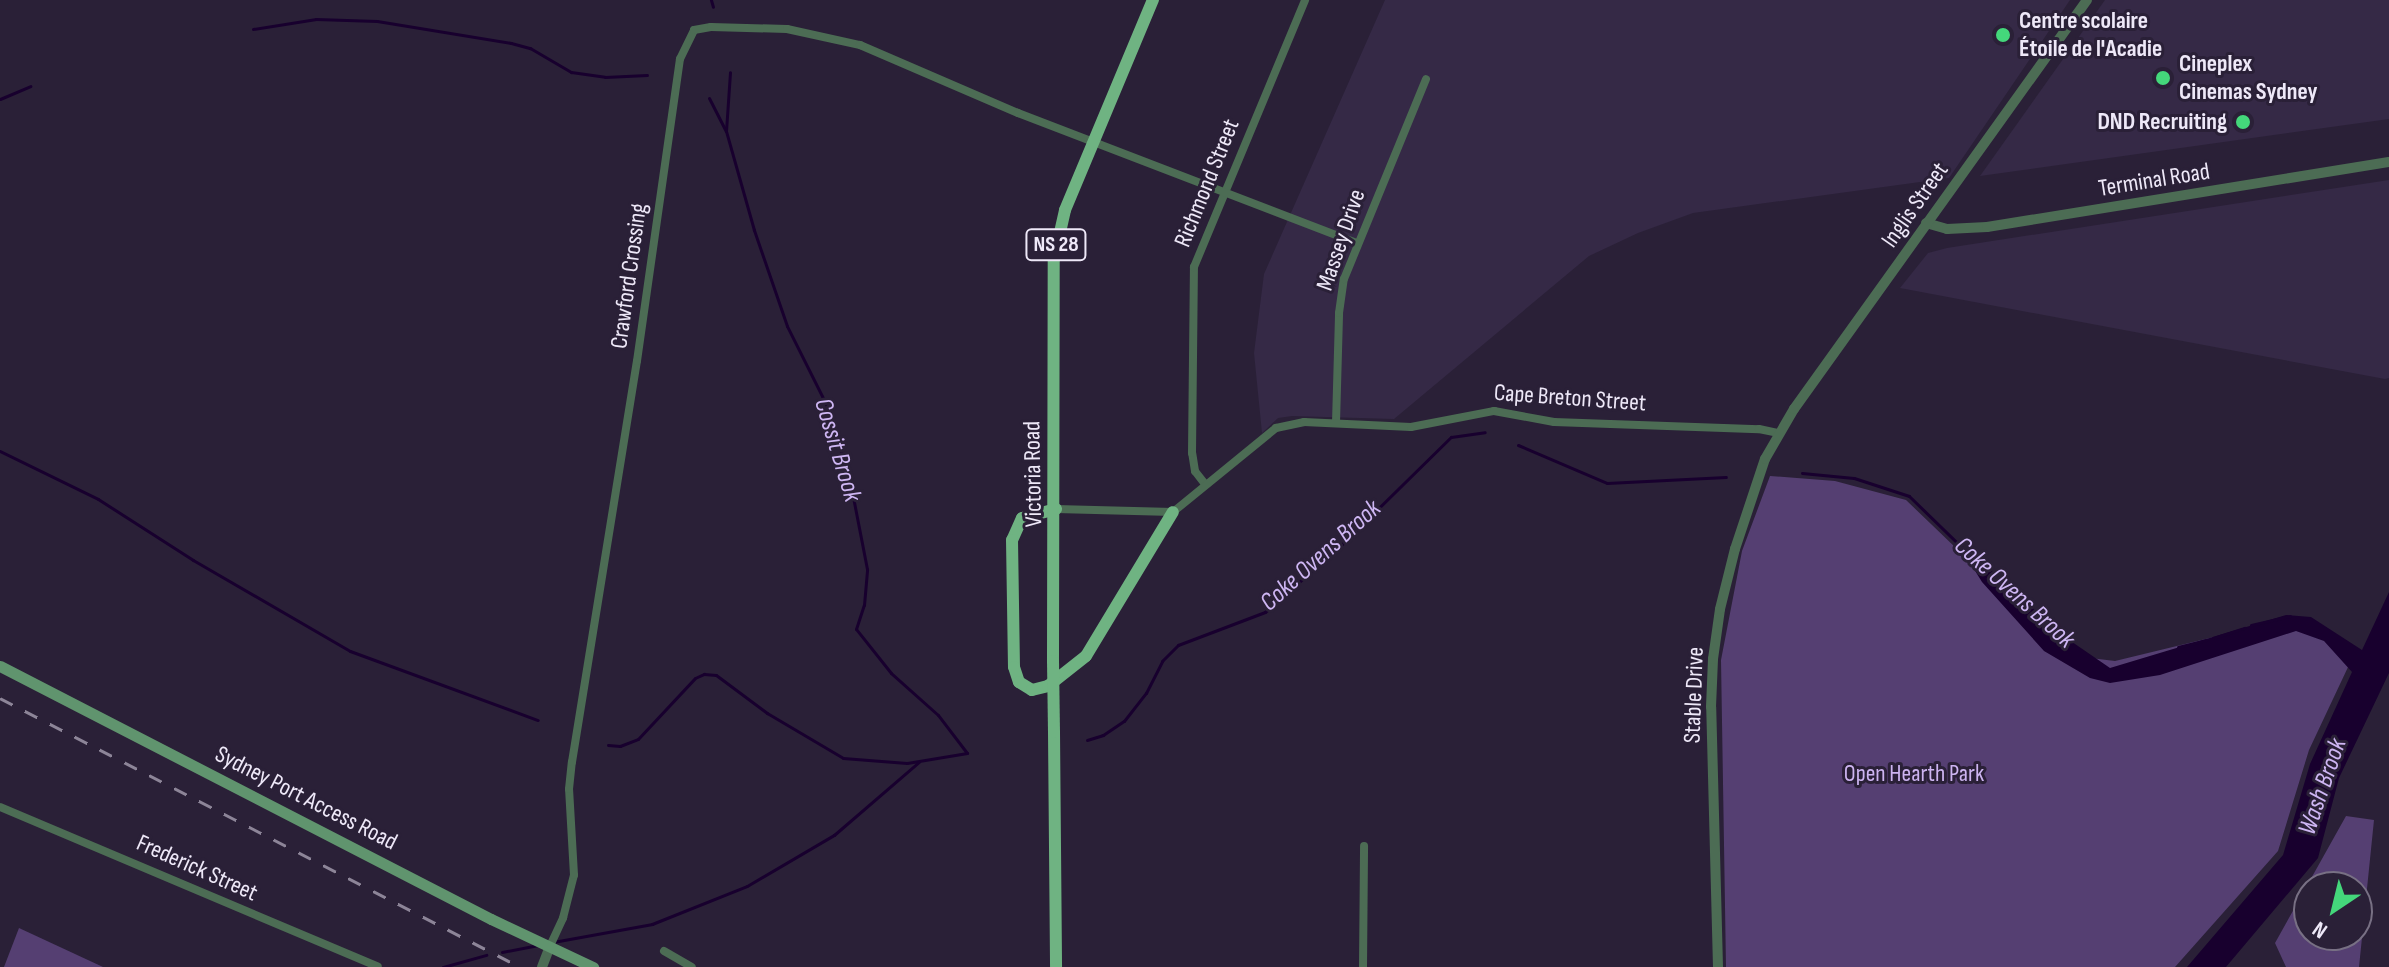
<!DOCTYPE html>
<meta charset="utf-8">
<style>
body{margin:0}
#map{position:relative;width:2389px;height:967px;overflow:hidden;background:#2a2037;font-family:"Sofia Sans Condensed",sans-serif}
div>[style]{position:absolute}
[style*='--x']{left:calc(var(--x)*1px);top:calc(var(--y)*1px);width:calc(var(--w)*1px);rotate:calc(var(--a)*1deg)}
.built>*{inset:0;background:#352946}
.green>*{inset:0;background:#553f72}
.water>*{inset:0;background:#18002e}
.stream>*{height:3px;margin:-1.5px;padding:0 1.5px;transform-origin:1.5px;border-radius:1.5px;background:#18002e}
.minor>*{height:8px;margin:-4px;padding:0 4px;transform-origin:4px;border-radius:4px;background:#4c6c54}
.tertiary>*{height:10px;margin:-5px;padding:0 5px;transform-origin:5px;border-radius:5px;background:#4c6c54}
.secondary>*{height:11px;margin:-5.5px;padding:0 5.5px;transform-origin:5.5px;border-radius:5.5px;background:#60946e}
.primary>*{height:12px;margin:-6px;padding:0 6px;transform-origin:6px;border-radius:6px;background:#6fb382}
.rail>*{height:3px;margin-top:-1.5px;transform-origin:0;background:repeating-linear-gradient(90deg,#8d8598 0 14px,transparent 0 28px)}
.primary-bridge>*{height:12px;margin:-6px;padding:0 6px;transform-origin:6px;border-radius:6px;background:#6fb382}
.dots>*{width:22px;height:22px;translate:-50% -50%;box-sizing:border-box;border:4px solid #2a2037;border-radius:50%}
span{translate:-50% -50%;white-space:nowrap;text-align:center;line-height:1.15;-webkit-text-stroke:6px #2a2037;paint-order:stroke}
.shield-label span{padding:2px 6px;background:#2a2037;border:2px solid;border-radius:6px;-webkit-text-stroke-width:0}
.shield-label{font-size:22px;color:#eee8f8;font-weight:700}
.poi-label{font-size:24px;color:#eee8f8;font-weight:700}
.left{translate:0 -50%;text-align:left}
.right{translate:-100% -50%;text-align:right}
.street-label{font-size:24px;color:#eee8f8}
.park-label{font-size:24px;color:#cdb4f1}
.water-label{font-size:26px;color:#ceb6f3;font-style:italic}
.north{position:absolute;left:2293px;top:871px;width:80px;height:80px;box-sizing:border-box;background:#2a2037;border:2px solid #787084;border-radius:50%;rotate:215deg;font-size:22px;font-weight:700;line-height:32px;text-align:center;color:#eee8f8}
.north::after{content:'';display:block;margin:auto;width:28px;height:36px;background:#44d77b;clip-path:polygon(50% 0,100% 100%,50% 72%,0 100%)}
</style>
<div id="map">
<div class="built">
<div style="clip-path:polygon(1385px 0,2070px 0,1949px 178px,1693px 213px,1638px 233px,1589px 256px,1394px 419px,1292px 416px,1278px 418px,1262px 433px,1254px 353px,1264px 274px)"></div>
<div style="clip-path:polygon(2105px 0,2389px 0,2389px 119px,1980px 176px)"></div>
<div style="clip-path:polygon(2389px 180px,2389px 378px,2385px 379px,1900px 288px,1928px 253px,1947px 248px)"></div>
</div>
<div class="green">
<div style="clip-path:polygon(1770px 476px,1835px 481px,1906px 500px,2056px 644px,2074px 656px,2115px 661px,2284px 620px,2323px 635px,2349px 665px,2309px 750px,2278px 851px,2175px 967px,1726px 967px,1721px 660px,1742px 551px)"></div>
<div style="clip-path:polygon(evenodd,2346px 816px,2374px 820px,2359px 967px,2286px 967px,2275px 943px,2346px 816px,2309px 887px,2357px 887px,2357px 935px,2309px 935px,2309px 887px)"></div>
<div style="clip-path:polygon(19px 928px,103px 967px,4px 967px)"></div>
</div>
<div class="water">
<div style="clip-path:polygon(1969px 561px,1994px 572px,2062px 635px,2110px 668px,2286px 615px,2311px 617px,2362px 650px,2389px 592px,2389px 673px,2339px 778px,2318px 858px,2226px 967px,2187px 967px,2283px 855px,2310px 764px,2352px 672px,2324px 641px,2296px 631px,2160px 675px,2110px 683px,2090px 678px,2044px 651px,1982px 582px)"></div>
</div>
<div class="stream">
<div style="--x:711;--y:0;--w:7;--a:74"></div>
<div style="--x:253;--y:29;--w:64;--a:-9"></div>
<div style="--x:316;--y:19;--w:61;--a:1.9"></div>
<div style="--x:377;--y:21;--w:136;--a:9.3"></div>
<div style="--x:511;--y:43;--w:20;--a:15"></div>
<div style="--x:530;--y:48;--w:48;--a:30.3"></div>
<div style="--x:571;--y:72;--w:34;--a:8"></div>
<div style="--x:605;--y:77;--w:42;--a:-2.7"></div>
<div style="--x:709;--y:98;--w:37;--a:63"></div>
<div style="--x:0;--y:99;--w:33;--a:-23"></div>
<div style="--x:1518;--y:445;--w:97;--a:23.1"></div>
<div style="--x:1607;--y:483;--w:119;--a:-2.9"></div>
<div style="--x:0;--y:451;--w:109;--a:26.1"></div>
<div style="--x:98;--y:499;--w:113;--a:32.7"></div>
<div style="--x:193;--y:560;--w:181;--a:30.1"></div>
<div style="--x:350;--y:651;--w:200;--a:20.2"></div>
<div style="--x:1802;--y:473;--w:52;--a:5.5"></div>
<div style="--x:1854;--y:478;--w:58;--a:18.1"></div>
<div style="--x:1909;--y:496;--w:102;--a:44.2"></div>
<div style="--x:2251;--y:625;--w:40;--a:-13"></div>
<div style="--x:2213;--y:638;--w:33;--a:-18"></div>
<div style="--x:2178;--y:647;--w:29;--a:-14"></div>
<div style="--x:1087;--y:740;--w:17;--a:-17"></div>
<div style="--x:1103;--y:735;--w:25;--a:-34"></div>
<div style="--x:1124;--y:721;--w:36;--a:-52"></div>
<div style="--x:1146;--y:693;--w:36;--a:-63"></div>
<div style="--x:1162;--y:661;--w:23;--a:-45"></div>
<div style="--x:1178;--y:645;--w:93;--a:-20.8"></div>
<div style="--x:1265;--y:612;--w:103;--a:-41.4"></div>
<div style="--x:1342;--y:544;--w:153;--a:-44.5"></div>
<div style="--x:1451;--y:437;--w:34;--a:-8"></div>
<div style="--x:608;--y:745;--w:12;--a:5"></div>
<div style="--x:620;--y:746;--w:19;--a:-21"></div>
<div style="--x:638;--y:739;--w:83;--a:-46.9"></div>
<div style="--x:695;--y:678;--w:10;--a:-24"></div>
<div style="--x:704;--y:674;--w:12;--a:5"></div>
<div style="--x:716;--y:675;--w:64;--a:36.7"></div>
<div style="--x:767;--y:713;--w:88;--a:30.6"></div>
<div style="--x:843;--y:758;--w:64;--a:4.5"></div>
<div style="--x:907;--y:763;--w:61;--a:-9.5"></div>
<div style="--x:967;--y:753;--w:48;--a:-127.3"></div>
<div style="--x:938;--y:715;--w:63;--a:-138.2"></div>
<div style="--x:891;--y:673;--w:56;--a:-128.5"></div>
<div style="--x:856;--y:629;--w:25;--a:-72"></div>
<div style="--x:864;--y:605;--w:36;--a:-85"></div>
<div style="--x:867;--y:569;--w:84;--a:-101"></div>
<div style="--x:851;--y:487;--w:78;--a:-105.6"></div>
<div style="--x:830;--y:412;--w:96;--a:-116.6"></div>
<div style="--x:787;--y:326;--w:102;--a:-109"></div>
<div style="--x:754;--y:230;--w:103;--a:-105.8"></div>
<div style="--x:726;--y:131;--w:59;--a:-86.1"></div>
<div style="--x:553;--y:942;--w:101;--a:-10.3"></div>
<div style="--x:652;--y:924;--w:102;--a:-21.8"></div>
<div style="--x:747;--y:886;--w:101;--a:-30.4"></div>
<div style="--x:834;--y:835;--w:112;--a:-40.7"></div>
<div style="--x:502;--y:952;--w:37;--a:-11"></div>
<div style="--x:443;--y:967;--w:45;--a:-15.6"></div>
</div>
<div class="minor">
<div style="--x:1336;--y:423;--w:110;--a:-88.4"></div>
<div style="--x:1339;--y:313;--w:34;--a:-82"></div>
<div style="--x:1344;--y:279;--w:216;--a:-67.7"></div>
<div style="--x:1205;--y:484;--w:16;--a:-128"></div>
<div style="--x:1195;--y:471;--w:18;--a:-99"></div>
<div style="--x:1192;--y:453;--w:186;--a:-89.4"></div>
<div style="--x:1194;--y:267;--w:289;--a:-67.4"></div>
<div style="--x:1056;--y:509;--w:117;--a:1.5"></div>
<div style="--x:1173;--y:512;--w:133;--a:-39.2"></div>
<div style="--x:1276;--y:428;--w:29;--a:-12"></div>
<div style="--x:1304;--y:422;--w:107;--a:2.7"></div>
<div style="--x:1411;--y:427;--w:85;--a:-10.9"></div>
<div style="--x:1494;--y:411;--w:61;--a:10.4"></div>
<div style="--x:1554;--y:422;--w:205;--a:2"></div>
<div style="--x:1759;--y:429;--w:19;--a:12"></div>
<div style="--x:0;--y:807;--w:410;--a:22.9"></div>
<div style="--x:550;--y:946;--w:31;--a:-65"></div>
<div style="--x:563;--y:918;--w:44;--a:-75.7"></div>
<div style="--x:574;--y:875;--w:86;--a:-93.3"></div>
<div style="--x:569;--y:789;--w:27;--a:-84"></div>
<div style="--x:572;--y:762;--w:406;--a:-80.8"></div>
<div style="--x:637;--y:361;--w:305;--a:-81.9"></div>
<div style="--x:680;--y:59;--w:32;--a:-64"></div>
<div style="--x:694;--y:30;--w:17;--a:-10"></div>
<div style="--x:711;--y:27;--w:76;--a:1.5"></div>
<div style="--x:787;--y:29;--w:75;--a:12.4"></div>
<div style="--x:860;--y:45;--w:172;--a:23.3"></div>
<div style="--x:1018;--y:113;--w:362;--a:21"></div>
<div style="--x:664;--y:951;--w:32;--a:30"></div>
<div style="--x:1363;--y:967;--w:121;--a:-89.5"></div>
</div>
<div class="tertiary">
<div style="--x:1926;--y:223;--w:22;--a:16"></div>
<div style="--x:1947;--y:229;--w:40;--a:-2.9"></div>
<div style="--x:1987;--y:227;--w:407;--a:-9.2"></div>
<div style="--x:542;--y:967;--w:22;--a:-69"></div>
<div style="--x:1718;--y:967;--w:260;--a:-91.5"></div>
<div style="--x:1711;--y:707;--w:48;--a:-87.6"></div>
<div style="--x:1713;--y:659;--w:50;--a:-82"></div>
<div style="--x:1720;--y:609;--w:62;--a:-76"></div>
<div style="--x:1735;--y:549;--w:95;--a:-71.6"></div>
<div style="--x:1765;--y:459;--w:58;--a:-59.9"></div>
<div style="--x:1794;--y:409;--w:503;--a:-54.38"></div>
</div>
<div class="secondary">
<div style="--x:0;--y:666;--w:552;--a:27.26"></div>
<div style="--x:491;--y:919;--w:113;--a:25.2"></div>
</div>
<div class="primary">
<div style="--x:1056;--y:509;--w:35;--a:165"></div>
<div style="--x:1022;--y:518;--w:24;--a:114"></div>
<div style="--x:1012;--y:540;--w:127;--a:89.1"></div>
<div style="--x:1014;--y:667;--w:16;--a:72"></div>
<div style="--x:1019;--y:682;--w:15;--a:32"></div>
<div style="--x:1032;--y:690;--w:16;--a:-14"></div>
<div style="--x:1048;--y:686;--w:48;--a:-38.3"></div>
<div style="--x:1086;--y:656;--w:168;--a:-58.9"></div>
<div style="--x:1053;--y:661;--w:402;--a:-89.9"></div>
<div style="--x:1054;--y:259;--w:50;--a:-77.3"></div>
<div style="--x:1065;--y:210;--w:228;--a:-67.3"></div>
<div style="--x:1054;--y:732;--w:235;--a:89.5"></div>
</div>
<div class="rail">
<div style="--x:0;--y:698;--w:585;--a:27.35"></div>
</div>
<div class="primary-bridge">
<div style="--x:1053;--y:661;--w:71;--a:89.2"></div>
</div>
<div class="dots">
<div style="left:2003px;top:35px;background:#44d77b"></div>
<div style="left:2163px;top:78px;background:#44d77b"></div>
<div style="left:2243px;top:122px;background:#44d77b"></div>
</div>
<div class="shield-label">
<span style="left:1056px;top:245px">NS 28</span>
</div>
<div class="poi-label">
<span class="left" style="left:2019px;top:35px">Centre scolaire<br>Étoile de l'Acadie</span>
<span class="left" style="left:2179px;top:78px">Cineplex<br>Cinemas Sydney</span>
<span class="right" style="left:2227px;top:122px">DND Recruiting</span>
</div>
<div class="street-label">
<span style="left:2154px;top:180px;rotate:-9deg">Terminal Road</span>
<span style="left:1207px;top:183px;rotate:-68deg">Richmond Street</span>
<span style="left:1915px;top:205px;rotate:-55deg">Inglis Street</span>
<span style="left:1341px;top:240px;rotate:-71deg">Massey Drive</span>
<span style="left:629px;top:276px;rotate:-82deg">Crawford Crossing</span>
<span style="left:1570px;top:398px;rotate:4deg">Cape Breton Street</span>
<span style="left:1033px;top:474px;rotate:-91deg">Victoria Road</span>
<span style="left:1694px;top:695px;rotate:-88deg">Stable Drive</span>
<span style="left:306px;top:798px;rotate:27deg">Sydney Port Access Road</span>
<span style="left:197px;top:868px;rotate:24deg">Frederick Street</span>
</div>
<div class="park-label">
<span style="left:1914px;top:774px">Open Hearth Park</span>
</div>
<div class="water-label">
<span style="left:837px;top:450px;rotate:73deg">Cossit Brook</span>
<span style="left:1321px;top:556px;rotate:-42deg">Coke Ovens Brook</span>
<span style="left:2014px;top:593px;rotate:42deg">Coke Ovens Brook</span>
<span style="left:2323px;top:787px;rotate:-71deg">Wash Brook</span>
</div>
<div class="north">N</div>
</div>
